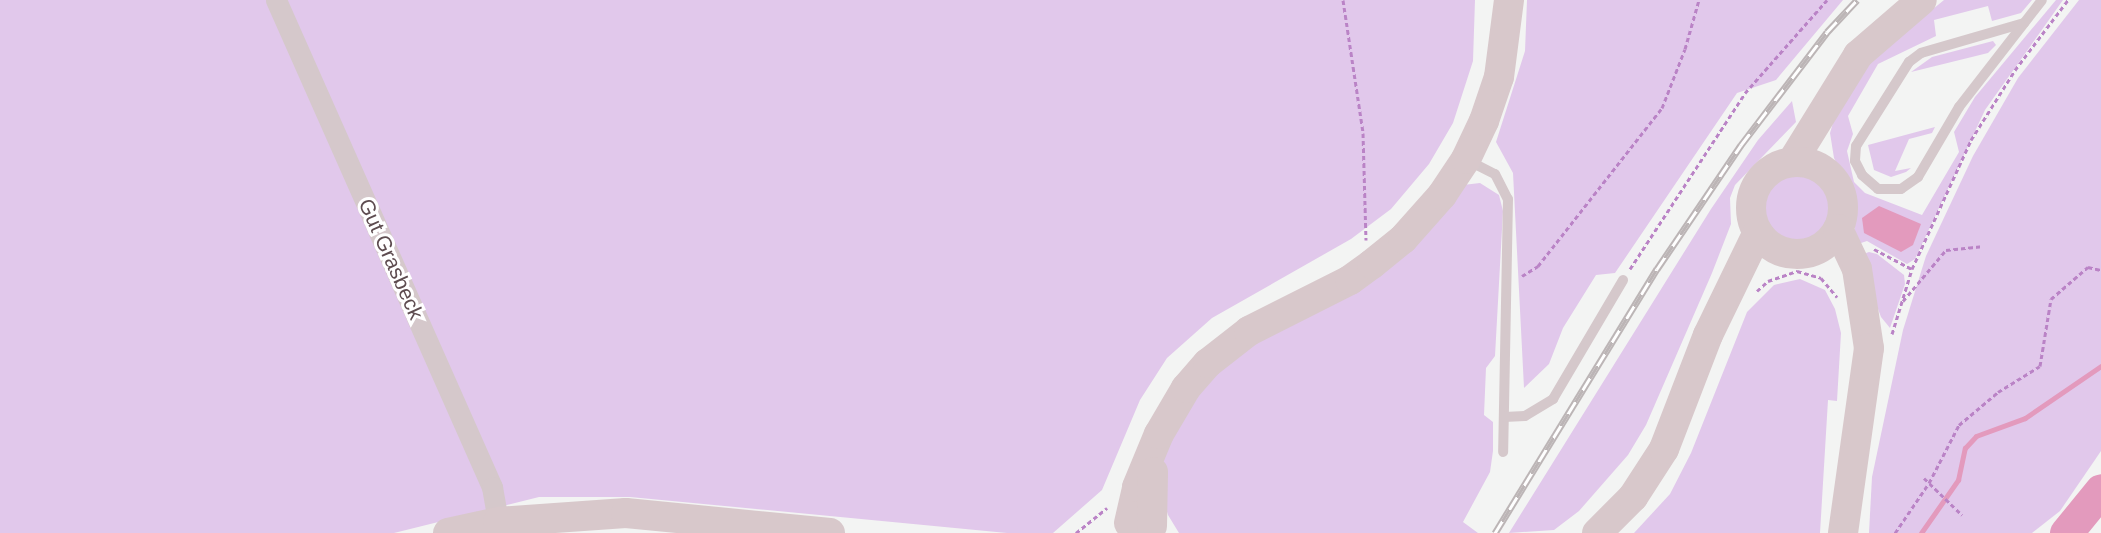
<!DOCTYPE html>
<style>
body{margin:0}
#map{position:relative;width:2101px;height:533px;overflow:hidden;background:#f3f4f3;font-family:Helvetica,sans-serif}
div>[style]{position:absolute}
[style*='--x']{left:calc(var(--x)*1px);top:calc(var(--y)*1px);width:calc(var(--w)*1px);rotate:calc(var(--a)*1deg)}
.green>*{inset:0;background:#e1c8eb}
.round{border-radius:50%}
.water>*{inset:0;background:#e39abd}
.stream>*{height:5px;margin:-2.5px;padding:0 2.5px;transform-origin:2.5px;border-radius:2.5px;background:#e39abd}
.river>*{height:33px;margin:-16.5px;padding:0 16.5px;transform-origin:16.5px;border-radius:16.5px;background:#e39abd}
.path>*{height:3px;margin-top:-1.5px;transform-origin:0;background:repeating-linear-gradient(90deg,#ba83c6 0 4.5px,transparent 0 7.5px)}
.lane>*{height:10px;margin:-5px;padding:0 5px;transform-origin:5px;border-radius:5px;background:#d5c8cb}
.street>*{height:21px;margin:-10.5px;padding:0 10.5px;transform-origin:10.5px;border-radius:10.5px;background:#d5c8cb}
.secondary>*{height:30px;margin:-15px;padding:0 15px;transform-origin:15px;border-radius:15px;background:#d8c8cb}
.secondary>.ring{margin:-15px;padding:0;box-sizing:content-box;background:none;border:30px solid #d8c8cb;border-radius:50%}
.rail>*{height:7px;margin-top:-3.5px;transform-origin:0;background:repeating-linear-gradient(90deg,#fff 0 14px,#bcb5b6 0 28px);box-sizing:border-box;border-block:2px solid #bcb5b6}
span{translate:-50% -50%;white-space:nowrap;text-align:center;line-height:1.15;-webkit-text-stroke:6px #fff;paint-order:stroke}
.street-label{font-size:21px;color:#5e4c50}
</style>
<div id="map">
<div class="green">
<div style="clip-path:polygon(0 0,1475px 0,1473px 61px,1453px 123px,1429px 164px,1391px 209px,1351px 239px,1212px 318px,1167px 358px,1140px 400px,1102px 490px,1053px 533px,1007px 533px,630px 497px,539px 497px,394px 533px,0 533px)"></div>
<div style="clip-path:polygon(1527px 0,1843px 0,1776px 80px,1737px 93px,1615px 273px,1596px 275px,1563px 328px,1549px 364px,1524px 388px,1513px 173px,1496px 142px,1525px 51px)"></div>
<div style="clip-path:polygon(1944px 0,2032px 0,2021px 13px,1992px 21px,1988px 6px,1934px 20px,1936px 36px,1878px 64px,1848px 116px,1853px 134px,1847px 151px,1854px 182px,1865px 193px,1922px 215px,1959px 152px,1954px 132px,1975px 97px,2056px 0,2063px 0,1985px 110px,1915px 259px,1907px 264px,1867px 241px,1855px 245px,1854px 200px,1834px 158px,1830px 133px,1835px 116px,1865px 65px)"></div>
<div style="clip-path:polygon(2079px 0,2101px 0,2101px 451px,2060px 511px,2032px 533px,1869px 533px,1872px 477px,1903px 330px,1926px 256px,1973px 156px,2018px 78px)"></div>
<div style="clip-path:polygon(1993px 41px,1996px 45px,1988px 53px,1911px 72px,1932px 57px)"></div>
<div style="clip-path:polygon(1792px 101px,1796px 122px,1735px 185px,1730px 198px,1731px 224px,1712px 273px,1646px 425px,1628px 455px,1579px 511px,1554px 530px,1509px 533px,1711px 209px,1758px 140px)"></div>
<div style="clip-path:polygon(1935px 127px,1932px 133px,1909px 139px,1895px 171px,1911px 168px,1906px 172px,1891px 177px,1874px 170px,1868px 145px)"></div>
<div class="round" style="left:1762px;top:173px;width:72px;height:72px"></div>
<div style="clip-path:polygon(1480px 183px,1499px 195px,1503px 211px,1495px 356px,1486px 368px,1484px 415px,1493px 422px,1493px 451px,1490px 472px,1463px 522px,1478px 533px,1179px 533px,1168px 515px,1160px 488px,1164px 457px,1176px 426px,1198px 392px,1224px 364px,1463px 185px)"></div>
<div style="clip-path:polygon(1869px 252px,1877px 254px,1904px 275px,1905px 284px,1890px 328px,1881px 317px,1858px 256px)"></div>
<div style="clip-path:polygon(1800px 279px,1825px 290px,1835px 309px,1841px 333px,1837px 401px,1828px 400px,1820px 533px,1634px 533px,1670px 494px,1691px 453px,1747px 312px,1774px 285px)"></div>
</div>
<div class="water">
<div style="clip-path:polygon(1879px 206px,1921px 224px,1913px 245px,1901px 252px,1864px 233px,1862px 218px)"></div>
</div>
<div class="stream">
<div style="--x:1921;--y:533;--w:65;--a:-55.1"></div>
<div style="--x:1958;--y:480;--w:33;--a:-78"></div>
<div style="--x:1965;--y:448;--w:16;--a:-47"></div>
<div style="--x:1976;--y:436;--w:52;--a:-20.2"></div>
<div style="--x:2025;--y:418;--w:92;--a:-34.4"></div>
</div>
<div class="river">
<div style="--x:2066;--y:533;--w:55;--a:-50.9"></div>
</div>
<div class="path">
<div style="--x:1343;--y:0;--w:134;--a:81.4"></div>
<div style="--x:1363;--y:133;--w:107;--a:88.4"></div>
<div style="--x:1874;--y:249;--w:43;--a:27.8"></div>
<div style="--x:1630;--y:269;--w:210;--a:-56.8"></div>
<div style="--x:1745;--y:93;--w:124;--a:-48.6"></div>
<div style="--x:1522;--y:276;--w:19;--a:-32"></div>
<div style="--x:1538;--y:266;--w:201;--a:-51.9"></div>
<div style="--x:1662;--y:108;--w:63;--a:-68.7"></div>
<div style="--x:1685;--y:49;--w:51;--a:-74.1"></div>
<div style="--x:1757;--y:291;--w:15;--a:-42"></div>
<div style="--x:1768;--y:281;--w:31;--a:-19"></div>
<div style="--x:1797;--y:271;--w:25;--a:16"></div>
<div style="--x:1821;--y:278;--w:25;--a:50"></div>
<div style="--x:1903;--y:301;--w:67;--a:-49.9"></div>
<div style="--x:1946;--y:250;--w:36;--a:-6"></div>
<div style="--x:1892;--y:334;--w:68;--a:-72.9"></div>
<div style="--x:1912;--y:269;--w:142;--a:-65.4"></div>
<div style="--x:1971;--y:140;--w:83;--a:-57.8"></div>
<div style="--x:2015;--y:70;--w:88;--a:-52.9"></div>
<div style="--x:1924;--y:478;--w:53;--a:44.2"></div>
<div style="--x:1076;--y:533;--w:40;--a:-39"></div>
<div style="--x:1895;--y:533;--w:60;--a:-55.8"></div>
<div style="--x:1929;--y:483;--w:65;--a:-62.7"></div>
<div style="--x:1959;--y:425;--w:51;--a:-40.2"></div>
<div style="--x:1998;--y:392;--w:49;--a:-31.8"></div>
<div style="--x:2040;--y:366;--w:68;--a:-80.7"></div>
<div style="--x:2051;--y:299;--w:49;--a:-40.9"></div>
<div style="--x:2088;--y:267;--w:13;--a:13"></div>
</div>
<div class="lane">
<div style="--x:2024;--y:23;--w:107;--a:163.8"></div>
<div style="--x:1921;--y:53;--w:15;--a:143"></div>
<div style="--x:1909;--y:62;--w:99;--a:122.2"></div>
<div style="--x:1856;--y:146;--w:15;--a:94"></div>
<div style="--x:1855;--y:161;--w:16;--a:63"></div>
<div style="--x:1862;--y:175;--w:21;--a:41"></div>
<div style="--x:1878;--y:189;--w:23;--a:0"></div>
<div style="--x:1901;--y:189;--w:21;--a:-35"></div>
<div style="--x:1918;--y:177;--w:81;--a:-59.6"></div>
<div style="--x:1959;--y:107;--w:135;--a:-52.2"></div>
<div style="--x:1469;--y:161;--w:29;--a:27"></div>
<div style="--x:1495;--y:174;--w:28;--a:63"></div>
<div style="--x:1508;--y:199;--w:253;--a:91.1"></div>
<div style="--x:1504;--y:417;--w:21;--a:-3"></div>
<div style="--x:1525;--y:416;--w:33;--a:-31"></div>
<div style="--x:1553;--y:399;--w:138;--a:-59.5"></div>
</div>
<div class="street">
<div style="--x:276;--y:0;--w:533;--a:66.08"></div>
<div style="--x:492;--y:487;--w:36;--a:80"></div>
</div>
<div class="secondary">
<div style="--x:1792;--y:162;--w:126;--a:-58.3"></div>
<div style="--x:1858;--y:55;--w:84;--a:-40.7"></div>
<div class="ring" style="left:1751px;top:162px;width:62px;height:62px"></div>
<div style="--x:1838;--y:229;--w:44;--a:64.6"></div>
<div style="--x:1857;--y:269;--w:80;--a:81.4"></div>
<div style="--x:1869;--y:348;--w:187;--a:98"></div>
<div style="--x:1129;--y:523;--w:37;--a:-77"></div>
<div style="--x:1137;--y:487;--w:57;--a:-67.5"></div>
<div style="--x:1159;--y:434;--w:53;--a:-59.6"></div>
<div style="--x:1186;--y:388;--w:33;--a:-49"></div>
<div style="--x:1208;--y:363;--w:52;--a:-38"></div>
<div style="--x:1249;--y:331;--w:113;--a:-26.8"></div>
<div style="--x:1350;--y:280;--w:27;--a:-36"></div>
<div style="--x:1372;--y:264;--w:40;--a:-39"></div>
<div style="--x:1403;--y:239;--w:59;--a:-48.4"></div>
<div style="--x:1442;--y:195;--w:43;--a:-56.3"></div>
<div style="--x:1466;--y:159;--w:42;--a:-64.7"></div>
<div style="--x:1484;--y:121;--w:46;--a:-71.2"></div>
<div style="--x:1499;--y:77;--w:78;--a:-82.6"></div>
<div style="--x:1152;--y:526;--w:54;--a:-88.9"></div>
<div style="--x:448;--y:533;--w:51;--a:-12.4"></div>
<div style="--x:498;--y:522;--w:128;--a:-4"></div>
<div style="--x:626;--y:513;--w:205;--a:5.6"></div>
<div style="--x:1597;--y:533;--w:51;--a:-45"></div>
<div style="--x:1633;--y:497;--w:57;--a:-57.1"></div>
<div style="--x:1664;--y:449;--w:122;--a:-68.9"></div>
<div style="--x:1708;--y:335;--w:114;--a:-64.1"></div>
</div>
<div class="rail">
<div style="--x:1495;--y:533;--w:310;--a:-58.5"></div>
<div style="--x:1657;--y:269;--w:150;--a:-55.9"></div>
<div style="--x:1741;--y:145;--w:142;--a:-52.7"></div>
<div style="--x:1827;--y:32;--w:44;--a:-46.8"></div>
</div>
<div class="street-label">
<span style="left:391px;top:259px;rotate:66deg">Gut Grasbeck</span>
</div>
</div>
